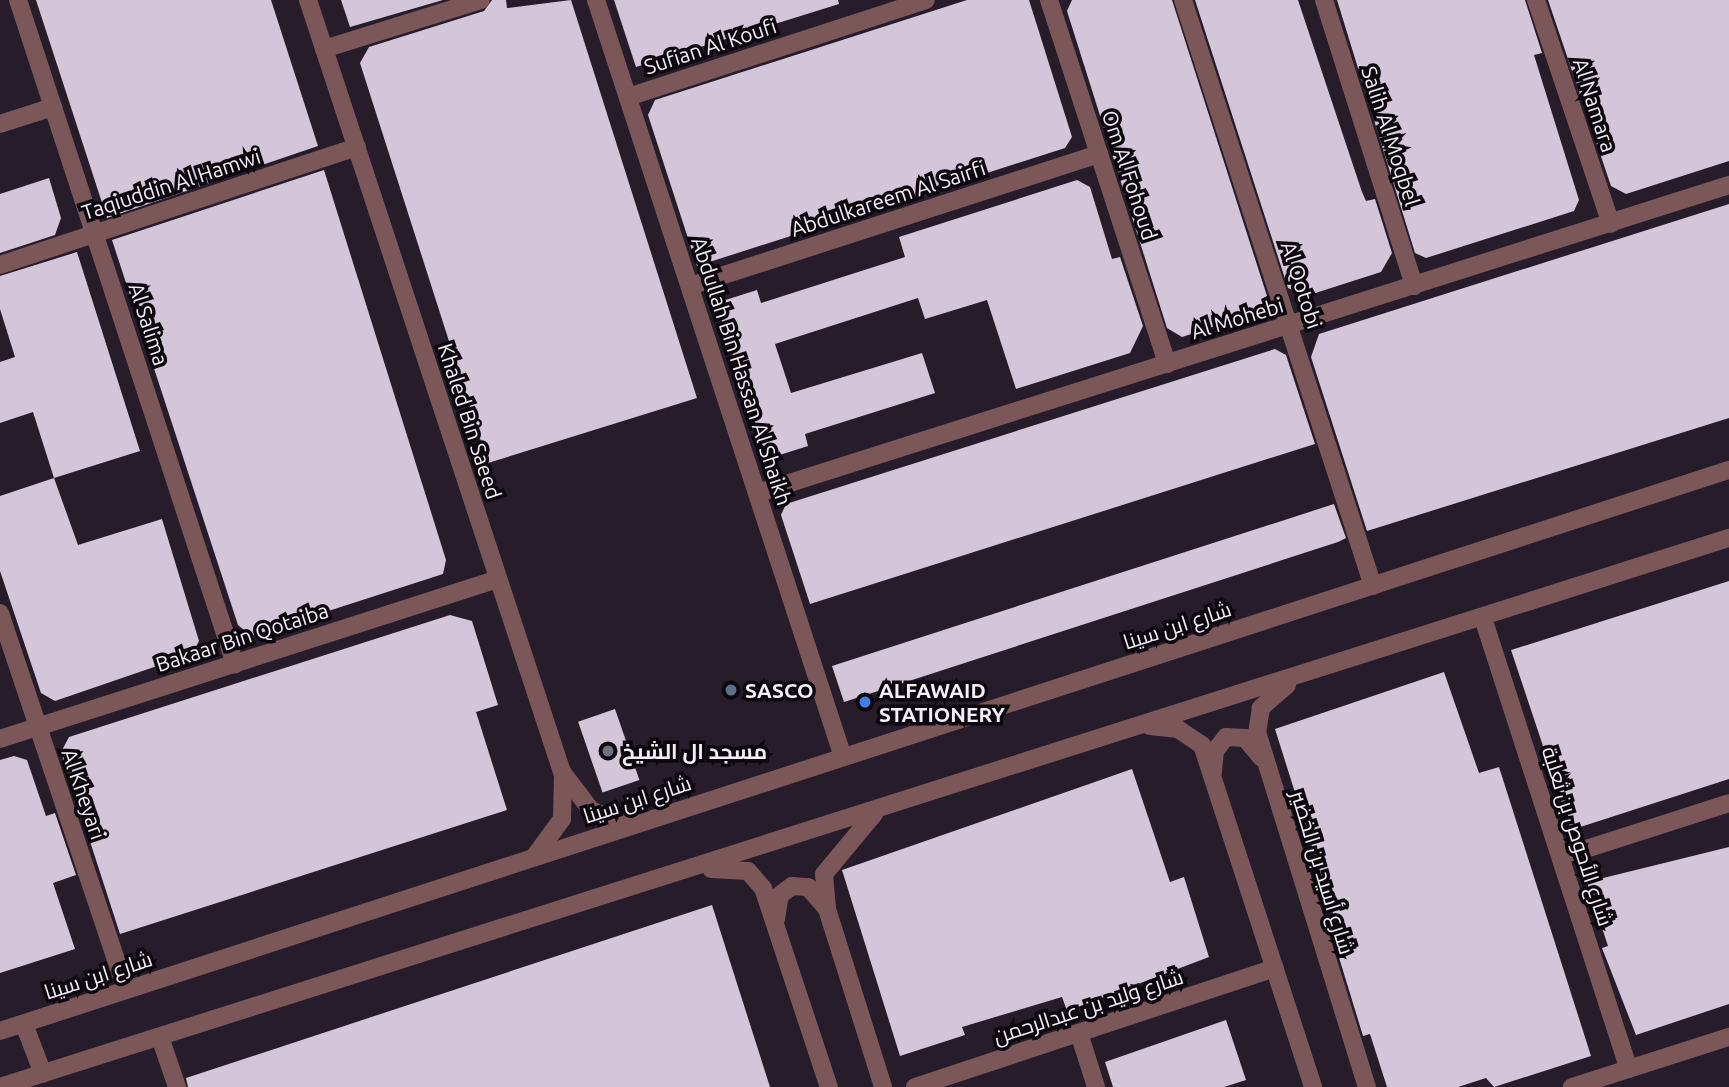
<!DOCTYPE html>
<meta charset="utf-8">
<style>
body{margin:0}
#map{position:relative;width:1729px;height:1087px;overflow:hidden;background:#261c2a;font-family:Ubuntu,Cairo,sans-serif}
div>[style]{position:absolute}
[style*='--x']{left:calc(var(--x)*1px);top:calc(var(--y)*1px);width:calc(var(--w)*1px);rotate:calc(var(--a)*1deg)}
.building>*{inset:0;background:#d3c6d9;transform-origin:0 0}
.minor>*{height:18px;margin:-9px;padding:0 9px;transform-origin:9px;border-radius:9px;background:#7c5759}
.tertiary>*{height:18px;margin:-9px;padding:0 9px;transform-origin:9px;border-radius:9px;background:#7c5759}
.dots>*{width:19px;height:19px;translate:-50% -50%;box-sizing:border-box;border:4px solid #0c080e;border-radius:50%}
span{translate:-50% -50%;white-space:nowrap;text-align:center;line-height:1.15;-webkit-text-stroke:7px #0c080e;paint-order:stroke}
.street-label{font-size:21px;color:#f4eef7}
.poi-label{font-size:21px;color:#f4eef7;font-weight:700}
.left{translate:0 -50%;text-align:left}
</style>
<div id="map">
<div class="building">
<div style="clip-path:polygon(36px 0,271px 0,318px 146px,107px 218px)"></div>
<div style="clip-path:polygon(341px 0,443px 0,350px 27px)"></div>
<div style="clip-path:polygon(492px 0,506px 0,507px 8px,571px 0,697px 398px,488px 463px,360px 63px,369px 47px,484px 11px)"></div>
<div style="clip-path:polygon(614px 0,838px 0,839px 4px,636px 67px)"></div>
<div style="clip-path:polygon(967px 0,1029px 0,1072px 137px,1065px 148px,697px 266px,648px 115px,655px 100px)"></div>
<div style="clip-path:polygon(1072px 0,1172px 0,1267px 296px,1258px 312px,1182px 337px,1167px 328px,1067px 11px)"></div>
<div style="clip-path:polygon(1195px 0,1298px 0,1362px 192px,1366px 201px,1375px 199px,1392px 253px,1381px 272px,1306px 296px,1288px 288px)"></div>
<div style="clip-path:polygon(1337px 0,1525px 0,1542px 53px,1534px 55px,1579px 200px,1574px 211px,1426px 258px,1415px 253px)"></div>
<div style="clip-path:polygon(1548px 0,1729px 0,1729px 161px,1626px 194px,1611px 186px)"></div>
<div style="clip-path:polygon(324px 170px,446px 560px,443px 574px,251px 636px,238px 625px,112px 240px)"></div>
<div style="clip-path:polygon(49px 178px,61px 218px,55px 235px,0 253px,0 194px)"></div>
<div style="clip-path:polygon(1077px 180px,1090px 187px,1112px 259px,1120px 257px,1143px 326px,1130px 353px,1016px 389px,987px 300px,925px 319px,918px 298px,775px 344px,791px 393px,922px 353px,935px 393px,805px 434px,808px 446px,767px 459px,716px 303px,757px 290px,761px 303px,905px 257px,899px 237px)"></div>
<div style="clip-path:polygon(1729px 204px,1729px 418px,1367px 531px,1311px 357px,1319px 334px)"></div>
<div style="clip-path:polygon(77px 252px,140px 451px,54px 478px,33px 412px,0 423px,0 362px,15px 357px,0 309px,0 276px)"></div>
<div style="clip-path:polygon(1275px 349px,1286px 355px,1315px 444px,810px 604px,781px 515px,786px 504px)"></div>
<div style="clip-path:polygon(54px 478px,78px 545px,162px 519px,199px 641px,192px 654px,55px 701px,41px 693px,0 571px,0 496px)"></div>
<div style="clip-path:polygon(1334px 504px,1346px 538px,1338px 542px,844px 702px,832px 666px)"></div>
<div style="clip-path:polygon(1729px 581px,1729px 779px,1571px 830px,1511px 650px)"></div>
<div style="clip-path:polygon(450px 615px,472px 621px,498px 705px,476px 712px,507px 810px,120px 934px,61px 752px,69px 737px)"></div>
<div style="clip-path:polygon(1444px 672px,1479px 773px,1499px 767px,1591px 1056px,1494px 1087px,1486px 1078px,1458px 1087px,1387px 1087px,1370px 1034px,1363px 1036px,1330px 928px,1337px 926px,1275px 729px)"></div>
<div style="left:615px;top:709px;width:75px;height:39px;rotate:71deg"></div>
<div style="clip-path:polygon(14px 756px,27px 760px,46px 816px,55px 813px,76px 875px,53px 883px,75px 949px,0 973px,0 760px)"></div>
<div style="clip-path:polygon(1132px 769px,1170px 882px,1184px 877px,1209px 957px,1067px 1011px,1062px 997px,962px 1027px,965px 1035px,900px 1056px,842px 870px)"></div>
<div style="clip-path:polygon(1729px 847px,1729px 1004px,1636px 1035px,1602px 948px,1608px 946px,1587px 882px)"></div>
<div style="clip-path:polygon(712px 905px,770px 1087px,188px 1087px,186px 1078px)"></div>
<div style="clip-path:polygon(1226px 1020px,1246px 1080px,1224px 1087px,1113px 1087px,1105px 1062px)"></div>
</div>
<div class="minor">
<div style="--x:18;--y:0;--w:699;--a:71.9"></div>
<div style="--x:308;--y:0;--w:813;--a:71.79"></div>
<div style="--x:562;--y:772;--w:48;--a:52.7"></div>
<div style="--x:591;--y:810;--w:40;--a:23.4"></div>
<div style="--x:596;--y:0;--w:796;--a:71.93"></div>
<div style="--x:1049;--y:0;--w:383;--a:72"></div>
<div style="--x:1183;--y:0;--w:616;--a:72.04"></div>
<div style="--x:1324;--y:0;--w:300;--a:72.5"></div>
<div style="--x:1536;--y:0;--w:236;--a:71.5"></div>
<div style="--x:324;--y:49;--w:164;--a:-17.3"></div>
<div style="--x:628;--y:97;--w:313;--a:-18"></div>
<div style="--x:0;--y:124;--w:56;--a:-17.8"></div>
<div style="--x:0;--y:265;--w:376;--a:-18.3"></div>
<div style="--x:690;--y:286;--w:430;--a:-17.9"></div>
<div style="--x:758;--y:493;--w:1019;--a:-17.6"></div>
<div style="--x:0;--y:613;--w:397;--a:71.5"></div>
<div style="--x:1483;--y:618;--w:474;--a:72.1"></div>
<div style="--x:0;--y:739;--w:523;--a:-17.81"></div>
<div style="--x:534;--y:857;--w:47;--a:-53.6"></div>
<div style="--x:562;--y:819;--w:43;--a:-88.7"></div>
<div style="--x:1561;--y:857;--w:176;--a:-17.8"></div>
<div style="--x:1079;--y:1033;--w:57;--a:72.5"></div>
<div style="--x:160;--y:1037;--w:53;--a:71.2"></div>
<div style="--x:915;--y:1087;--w:379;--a:-18.3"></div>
<div style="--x:1572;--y:1087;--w:165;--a:-17.7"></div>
</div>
<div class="tertiary">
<div style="--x:1287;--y:685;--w:35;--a:139"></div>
<div style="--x:1261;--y:708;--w:24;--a:99"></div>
<div style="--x:1257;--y:732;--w:372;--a:72.8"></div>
<div style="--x:1150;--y:726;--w:28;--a:6"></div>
<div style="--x:1178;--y:729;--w:29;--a:34"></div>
<div style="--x:1202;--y:745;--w:360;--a:72"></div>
<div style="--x:1213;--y:772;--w:21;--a:-85"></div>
<div style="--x:1215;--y:751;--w:18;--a:-52"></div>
<div style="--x:1226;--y:737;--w:19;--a:3"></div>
<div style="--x:1245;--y:738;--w:26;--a:50"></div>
<div style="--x:874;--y:814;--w:78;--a:129.8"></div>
<div style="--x:824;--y:874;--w:35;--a:85"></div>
<div style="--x:827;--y:909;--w:187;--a:72.5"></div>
<div style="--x:711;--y:869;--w:37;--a:3"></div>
<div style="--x:748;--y:871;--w:23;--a:49"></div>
<div style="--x:763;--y:888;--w:210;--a:71.7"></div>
<div style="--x:776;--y:919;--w:24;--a:-81"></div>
<div style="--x:780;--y:895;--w:15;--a:-37"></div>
<div style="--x:792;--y:886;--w:16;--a:4"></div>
<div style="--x:808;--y:887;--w:29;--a:49"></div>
<div style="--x:24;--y:1024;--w:53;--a:69.2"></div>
<div style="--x:0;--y:1031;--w:1818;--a:-17.98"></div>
<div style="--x:0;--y:1087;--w:1814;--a:-17.62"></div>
</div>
<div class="dots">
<div style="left:731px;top:690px;background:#5c6f8a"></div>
<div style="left:865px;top:702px;background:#3f7fe0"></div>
<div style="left:608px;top:751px;background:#6b7280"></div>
</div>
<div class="street-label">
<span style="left:710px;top:46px;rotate:-18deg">Sufian Al Koufi</span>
<span style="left:1595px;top:105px;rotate:72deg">Al Namara</span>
<span style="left:1391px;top:136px;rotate:72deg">Salih Al Moqbel</span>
<span style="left:1130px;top:175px;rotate:72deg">Om Al Fohoud</span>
<span style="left:171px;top:184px;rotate:-18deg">Taqiuddin Al Hamwi</span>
<span style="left:888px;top:198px;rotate:-18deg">Abdulkareem Al Sairfi</span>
<span style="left:1302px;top:285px;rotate:72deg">Al Qotobi</span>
<span style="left:1237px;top:318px;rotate:-17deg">Al Mohebi</span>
<span style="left:149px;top:324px;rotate:72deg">Al Salima</span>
<span style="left:742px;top:371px;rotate:72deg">Abdullah Bin Hassan Al Shaikh</span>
<span style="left:470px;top:421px;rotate:72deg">Khaled Bin Saeed</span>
<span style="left:1177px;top:625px;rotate:-18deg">شارع ابن سينا</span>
<span style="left:242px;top:637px;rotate:-18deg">Bakaar Bin Qotaiba</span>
<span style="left:84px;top:794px;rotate:71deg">Al Kheyari</span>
<span style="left:637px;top:799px;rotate:-18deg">شارع ابن سينا</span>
<span style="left:1578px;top:836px;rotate:72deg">شارع الأحوص بن ثعلبة</span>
<span style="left:1323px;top:872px;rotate:73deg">شارع أسيد بن الخضير</span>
<span style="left:98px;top:975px;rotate:-18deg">شارع ابن سينا</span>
<span style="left:1088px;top:1006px;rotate:-18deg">شارع وليد بن عبدالرحمن</span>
</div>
<div class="poi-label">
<span class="left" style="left:745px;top:690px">SASCO</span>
<span class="left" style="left:879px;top:702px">ALFAWAID<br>STATIONERY</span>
<span class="left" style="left:622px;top:751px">مسجد ال الشيخ</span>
</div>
</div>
